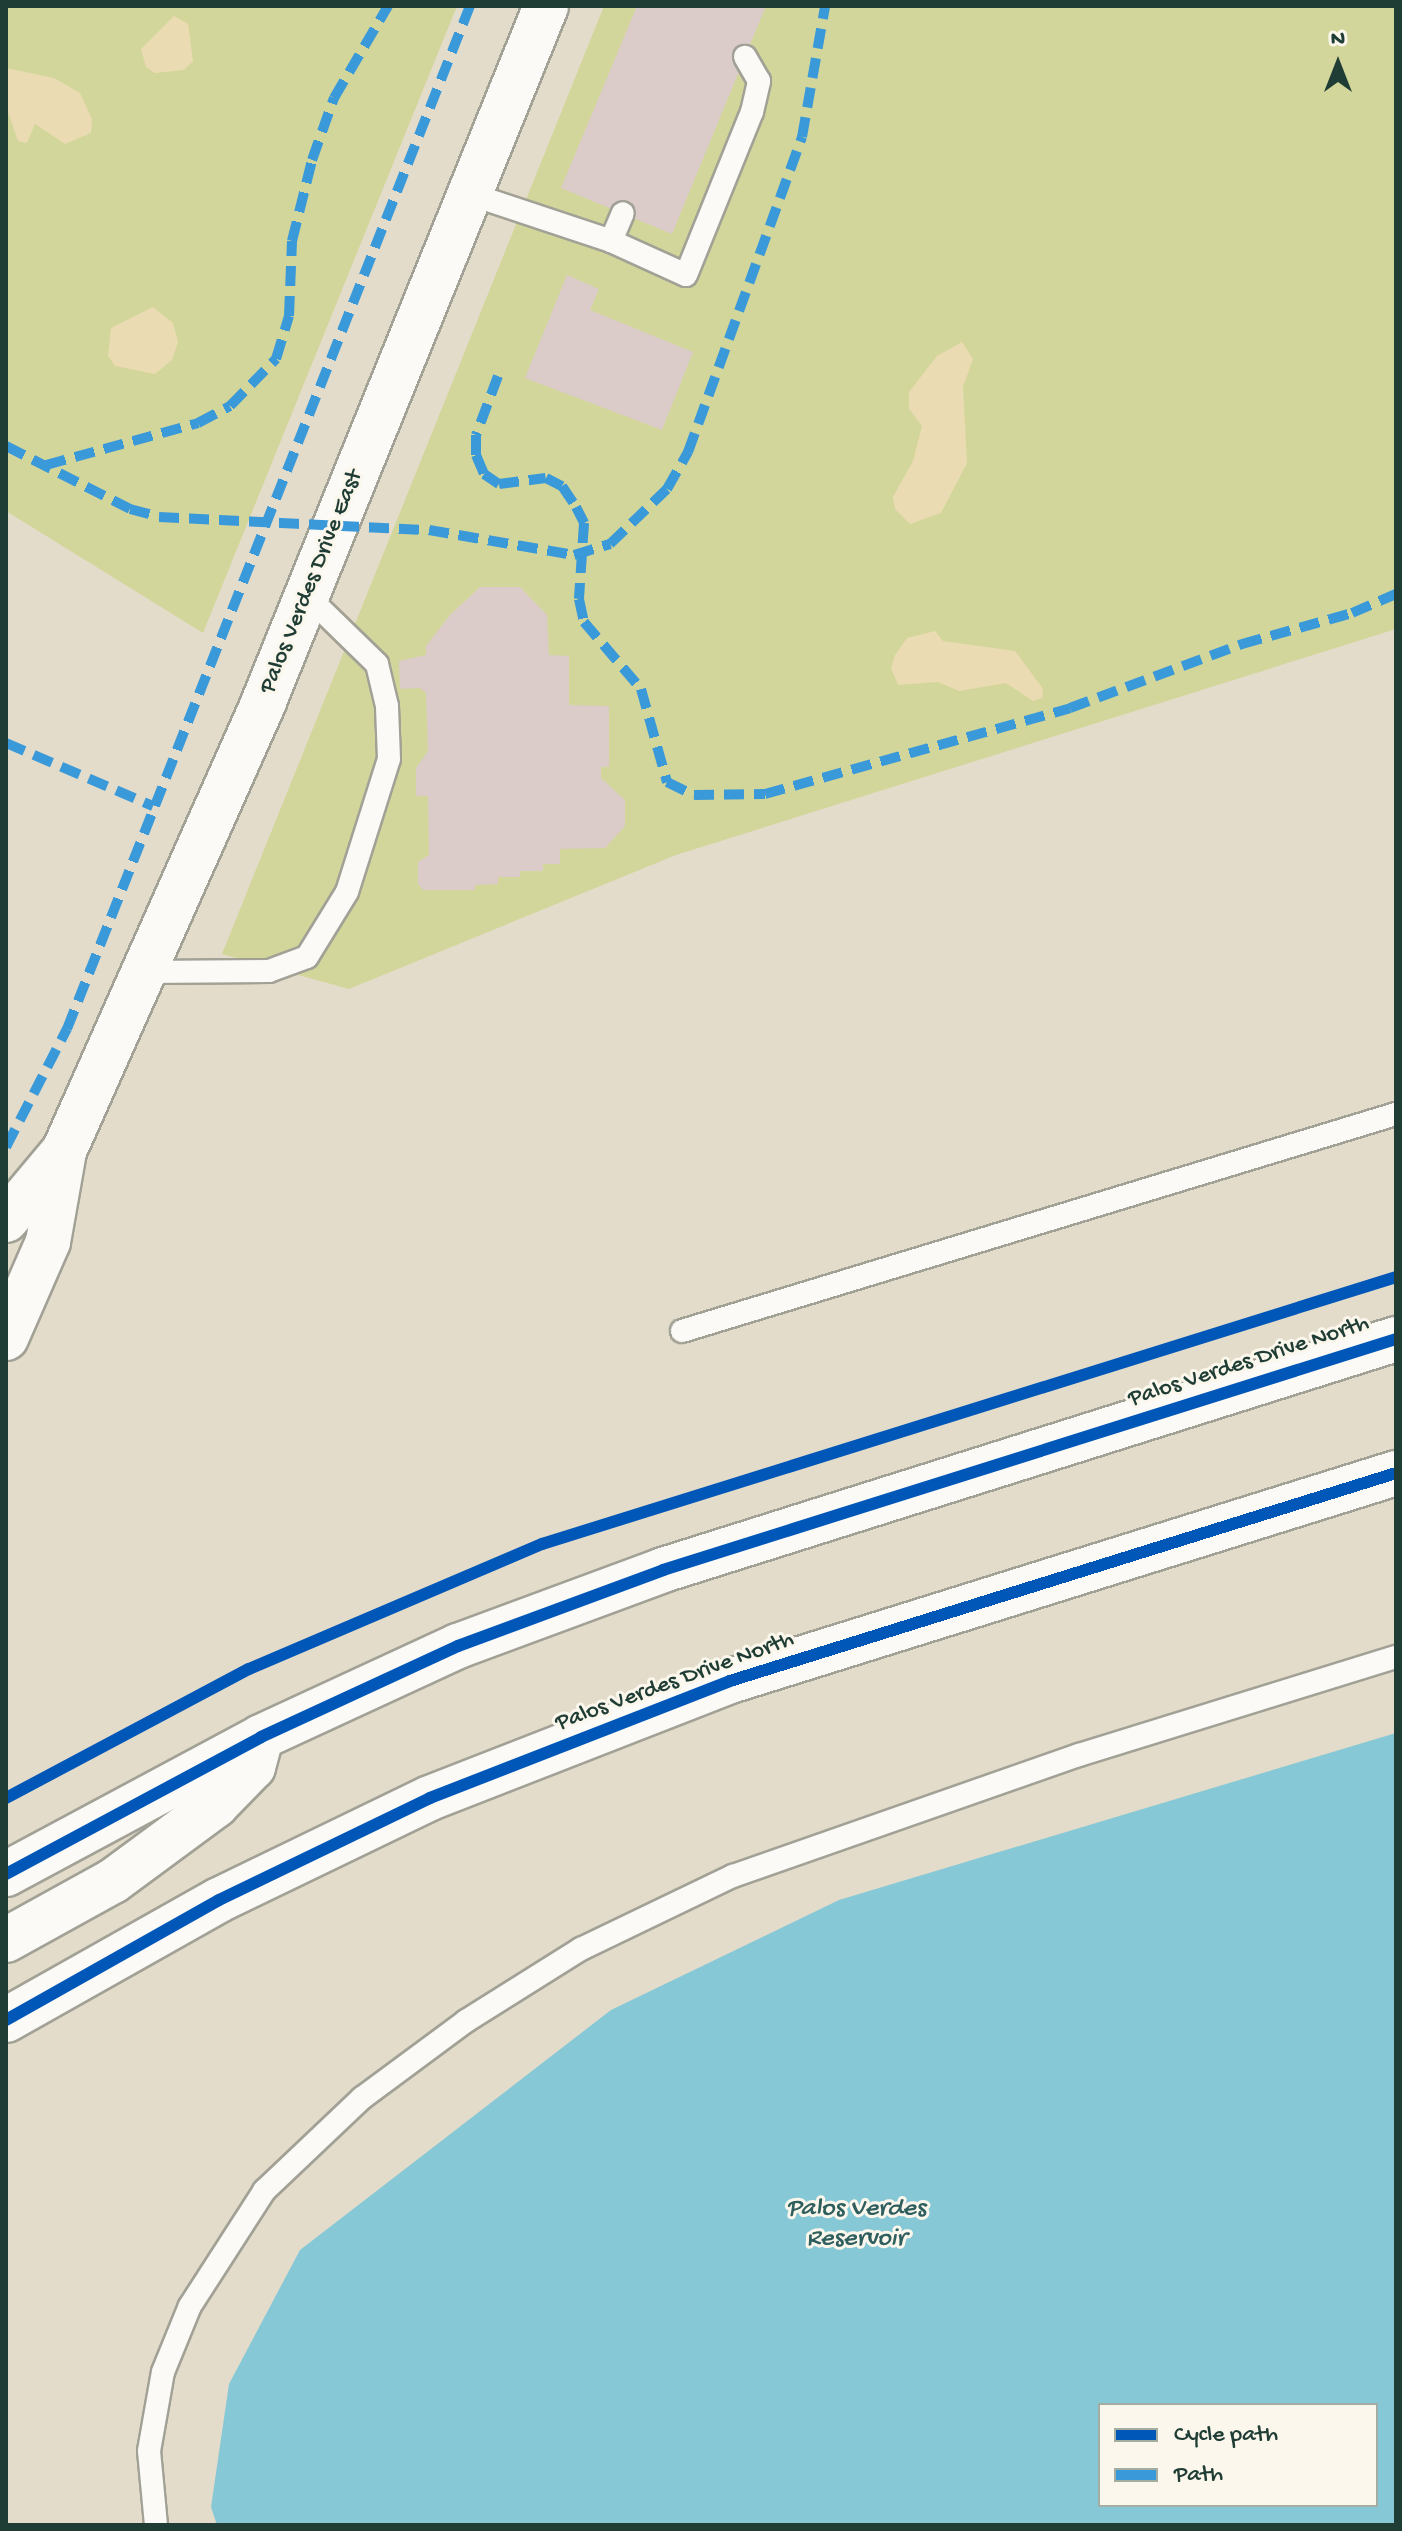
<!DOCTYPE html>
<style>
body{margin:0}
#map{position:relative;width:1402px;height:2531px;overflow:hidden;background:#e4dcca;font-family:"Gochi Hand",sans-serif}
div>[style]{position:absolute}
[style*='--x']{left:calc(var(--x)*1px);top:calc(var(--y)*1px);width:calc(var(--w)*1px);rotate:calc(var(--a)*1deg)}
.green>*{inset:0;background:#d3d69a}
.sand>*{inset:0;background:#eadbb2}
.water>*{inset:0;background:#86c8d6}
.building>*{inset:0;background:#dbccc9}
.roads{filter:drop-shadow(2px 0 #a2a196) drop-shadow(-2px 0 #a2a196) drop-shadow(0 2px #a2a196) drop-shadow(0 -2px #a2a196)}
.service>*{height:22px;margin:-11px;padding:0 11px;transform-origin:11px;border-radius:11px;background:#fbfaf7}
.secondary>*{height:44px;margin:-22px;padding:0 22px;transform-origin:22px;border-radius:22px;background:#fbfaf7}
.primary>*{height:44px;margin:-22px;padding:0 22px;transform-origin:22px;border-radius:22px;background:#fbfaf7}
.quiet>*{height:10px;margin-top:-5px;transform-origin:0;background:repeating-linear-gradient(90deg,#3a99d8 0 20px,transparent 0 30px)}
.cycleway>*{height:12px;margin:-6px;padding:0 6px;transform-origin:6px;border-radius:6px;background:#0057b8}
span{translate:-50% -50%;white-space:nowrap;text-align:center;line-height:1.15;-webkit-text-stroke:6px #fbf7ec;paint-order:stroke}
.street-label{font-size:24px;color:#1f3d34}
.water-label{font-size:26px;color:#2e5e5e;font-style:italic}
.frame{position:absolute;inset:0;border:8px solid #1f3d34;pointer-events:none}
.legend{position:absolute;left:1098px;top:2403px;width:280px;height:104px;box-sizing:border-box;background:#fbf7ec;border:2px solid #a3ada2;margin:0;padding:10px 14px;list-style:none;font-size:24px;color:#1f3d34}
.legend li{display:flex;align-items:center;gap:16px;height:40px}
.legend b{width:40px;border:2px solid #a3ada2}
.north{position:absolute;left:1298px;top:24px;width:80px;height:80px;-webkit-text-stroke:6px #fbf7ec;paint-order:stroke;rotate:0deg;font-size:22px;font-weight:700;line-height:32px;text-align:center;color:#1f3d34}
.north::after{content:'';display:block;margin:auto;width:28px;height:36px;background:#1f3d34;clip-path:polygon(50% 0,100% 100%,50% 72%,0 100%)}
</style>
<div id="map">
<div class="green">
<div style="clip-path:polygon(6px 6px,457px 6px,203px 633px,6px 511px)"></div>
<div style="clip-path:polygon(604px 6px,1396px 6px,1396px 629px,676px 855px,349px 989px,222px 954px)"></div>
</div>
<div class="sand">
<div style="clip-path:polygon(174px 16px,188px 24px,193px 61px,184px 70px,155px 73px,146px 67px,141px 49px)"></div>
<div style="clip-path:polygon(6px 68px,54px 78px,80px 93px,92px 119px,91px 133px,65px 144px,35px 124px,27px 143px,18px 141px,6px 106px)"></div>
<div style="clip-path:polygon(153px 307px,173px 323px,178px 342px,172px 360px,155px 374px,115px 366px,108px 356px,111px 328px)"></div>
<div style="clip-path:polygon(962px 342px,973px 359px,963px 387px,967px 463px,941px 513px,910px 524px,895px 509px,893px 497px,913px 461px,922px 426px,909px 409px,909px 392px,937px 356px)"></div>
<div style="clip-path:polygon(935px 631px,943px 641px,1015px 651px,1043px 689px,1042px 698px,1033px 701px,1006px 683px,959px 691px,938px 682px,898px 685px,891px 668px,895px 655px,907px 638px)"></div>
</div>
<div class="water">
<div style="clip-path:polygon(evenodd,1396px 1733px,1396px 2525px,217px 2525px,211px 2507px,229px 2384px,300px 2250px,611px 2010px,839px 1900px,1396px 1733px,1100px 2405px,1376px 2405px,1376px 2505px,1100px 2505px,1100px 2405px)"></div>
</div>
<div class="building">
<div style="clip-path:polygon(637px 6px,766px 6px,672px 234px,561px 188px)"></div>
<div style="clip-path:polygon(567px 275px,599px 289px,590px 310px,693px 352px,662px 430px,525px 378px)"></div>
<div style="clip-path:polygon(480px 587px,520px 587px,547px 615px,549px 655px,569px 656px,569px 705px,609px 706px,609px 767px,601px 767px,601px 778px,625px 800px,625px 826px,605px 848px,560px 849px,560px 864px,543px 864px,543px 871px,520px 871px,520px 877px,498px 877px,498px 884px,475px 885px,475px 890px,423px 890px,418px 884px,418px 862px,429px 855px,428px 796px,416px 796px,416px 768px,428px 751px,426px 693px,420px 688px,400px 689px,399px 661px,426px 655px,426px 646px,450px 615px)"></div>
</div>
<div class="roads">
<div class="service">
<div style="--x:470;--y:194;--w:149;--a:18.4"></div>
<div style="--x:611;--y:241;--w:30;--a:-67"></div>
<div style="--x:611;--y:241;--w:82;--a:24.4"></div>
<div style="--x:686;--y:275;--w:176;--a:-68"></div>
<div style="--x:752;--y:112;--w:32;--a:-77"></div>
<div style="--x:759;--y:81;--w:28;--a:-120"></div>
<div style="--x:145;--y:972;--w:124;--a:-0.5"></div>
<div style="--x:269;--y:971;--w:40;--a:-20.2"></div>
<div style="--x:307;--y:957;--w:76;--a:-58.4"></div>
<div style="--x:347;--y:892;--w:139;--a:-72.5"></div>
<div style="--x:389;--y:759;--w:53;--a:-92.2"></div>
<div style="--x:387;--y:706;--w:43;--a:-103.4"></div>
<div style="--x:377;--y:664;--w:98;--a:-135.8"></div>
<div style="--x:682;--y:1331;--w:746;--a:-16.91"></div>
<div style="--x:156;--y:2525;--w:74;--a:-95.4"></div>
<div style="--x:149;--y:2451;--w:80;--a:-80"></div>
<div style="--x:163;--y:2372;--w:71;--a:-67.8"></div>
<div style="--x:190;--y:2306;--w:137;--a:-57.2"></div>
<div style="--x:264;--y:2191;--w:135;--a:-43.5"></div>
<div style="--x:362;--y:2098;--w:129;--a:-36.5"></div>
<div style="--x:466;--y:2021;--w:136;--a:-32.1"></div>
<div style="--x:581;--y:1949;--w:169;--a:-25.7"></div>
<div style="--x:733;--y:1876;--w:367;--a:-19.3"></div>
<div style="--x:1079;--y:1755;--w:332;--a:-17.2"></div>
</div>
<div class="secondary">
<div style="--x:6;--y:1220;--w:87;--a:-50.1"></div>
<div style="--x:6;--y:1338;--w:105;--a:-66.4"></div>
<div style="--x:48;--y:1242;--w:92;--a:-80"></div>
<div style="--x:64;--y:1151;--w:492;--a:-66"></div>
<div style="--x:264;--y:701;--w:750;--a:-67.91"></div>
</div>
<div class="primary">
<div style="--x:6;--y:1874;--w:289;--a:-28.2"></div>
<div style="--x:261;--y:1737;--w:217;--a:-24.8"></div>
<div style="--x:458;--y:1646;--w:219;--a:-20.3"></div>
<div style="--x:663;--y:1570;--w:769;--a:-17.49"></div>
<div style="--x:6;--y:1940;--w:122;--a:-28.9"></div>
<div style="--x:113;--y:1881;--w:128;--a:-36.4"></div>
<div style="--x:216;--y:1805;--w:53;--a:-45.8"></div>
<div style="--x:253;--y:1767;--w:31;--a:-75"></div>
<div style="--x:6;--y:2020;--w:244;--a:-29.4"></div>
<div style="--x:219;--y:1900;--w:234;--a:-25.8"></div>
<div style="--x:430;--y:1798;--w:322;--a:-21.3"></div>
<div style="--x:730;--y:1681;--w:698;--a:-17.34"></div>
</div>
</div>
<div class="quiet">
<div style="--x:498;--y:376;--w:63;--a:110.4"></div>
<div style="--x:476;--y:435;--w:20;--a:90"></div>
<div style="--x:476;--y:455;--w:21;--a:67"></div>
<div style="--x:484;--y:474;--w:18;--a:34"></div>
<div style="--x:499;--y:484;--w:47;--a:-7.3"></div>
<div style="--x:546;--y:478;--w:18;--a:27"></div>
<div style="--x:562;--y:486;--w:25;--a:56"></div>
<div style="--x:576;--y:507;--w:18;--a:63"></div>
<div style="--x:584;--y:523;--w:76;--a:93.8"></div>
<div style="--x:579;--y:599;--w:24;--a:78"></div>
<div style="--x:584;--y:622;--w:88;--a:49.6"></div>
<div style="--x:641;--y:689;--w:97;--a:74.4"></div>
<div style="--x:667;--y:782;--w:30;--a:26"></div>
<div style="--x:694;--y:795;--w:71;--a:-0.8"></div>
<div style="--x:765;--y:794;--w:317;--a:-15.7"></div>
<div style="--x:1070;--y:708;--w:184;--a:-20.4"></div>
<div style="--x:1242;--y:644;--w:114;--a:-15.7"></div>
<div style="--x:1352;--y:613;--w:48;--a:-23.4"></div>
<div style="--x:6;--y:446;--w:139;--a:26.9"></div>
<div style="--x:130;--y:509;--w:30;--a:15"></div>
<div style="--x:159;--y:517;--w:270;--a:2.8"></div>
<div style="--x:429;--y:530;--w:147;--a:9.8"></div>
<div style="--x:574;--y:555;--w:38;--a:-17"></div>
<div style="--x:610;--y:544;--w:79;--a:-44"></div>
<div style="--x:667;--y:489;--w:43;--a:-60.4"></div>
<div style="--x:688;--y:452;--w:335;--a:-70.1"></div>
<div style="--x:802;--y:137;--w:133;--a:-80"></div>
<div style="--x:46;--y:465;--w:158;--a:-15.4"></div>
<div style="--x:198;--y:423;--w:36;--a:-28"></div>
<div style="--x:230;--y:406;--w:66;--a:-45.6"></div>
<div style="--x:276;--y:359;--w:45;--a:-73.2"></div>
<div style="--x:289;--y:316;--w:75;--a:-87.7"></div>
<div style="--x:292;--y:241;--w:83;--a:-76.1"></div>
<div style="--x:312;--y:160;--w:66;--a:-70.5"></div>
<div style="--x:334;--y:98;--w:107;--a:-59.6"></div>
<div style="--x:6;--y:743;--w:160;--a:23.2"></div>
<div style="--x:6;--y:1147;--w:133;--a:-62.7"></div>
<div style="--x:67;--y:1029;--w:1100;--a:-68.5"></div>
</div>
<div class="cycleway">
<div style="--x:6;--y:1798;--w:275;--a:-28"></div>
<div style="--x:249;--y:1669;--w:319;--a:-23.1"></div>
<div style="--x:542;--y:1544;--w:895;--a:-17.36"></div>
<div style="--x:6;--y:1874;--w:289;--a:-28.2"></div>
<div style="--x:261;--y:1737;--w:217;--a:-24.8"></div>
<div style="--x:458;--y:1646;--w:219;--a:-20.3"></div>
<div style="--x:663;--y:1570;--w:769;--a:-17.49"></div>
<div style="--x:6;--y:2020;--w:244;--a:-29.4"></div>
<div style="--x:219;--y:1900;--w:234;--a:-25.8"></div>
<div style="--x:430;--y:1798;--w:322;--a:-21.3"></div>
<div style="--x:730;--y:1681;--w:698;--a:-17.34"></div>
</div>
<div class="street-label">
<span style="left:312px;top:582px;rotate:-68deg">Palos Verdes Drive East</span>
<span style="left:1249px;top:1362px;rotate:-18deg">Palos Verdes Drive North</span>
<span style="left:675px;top:1682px;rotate:-20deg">Palos Verdes Drive North</span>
</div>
<div class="water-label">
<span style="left:856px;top:2225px">Palos Verdes<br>Reservoir</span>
</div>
<div class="frame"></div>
<ul class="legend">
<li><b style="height:10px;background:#0057b8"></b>Cycle path</li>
<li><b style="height:10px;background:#3a99d8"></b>Path</li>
</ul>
<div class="north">N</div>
</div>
